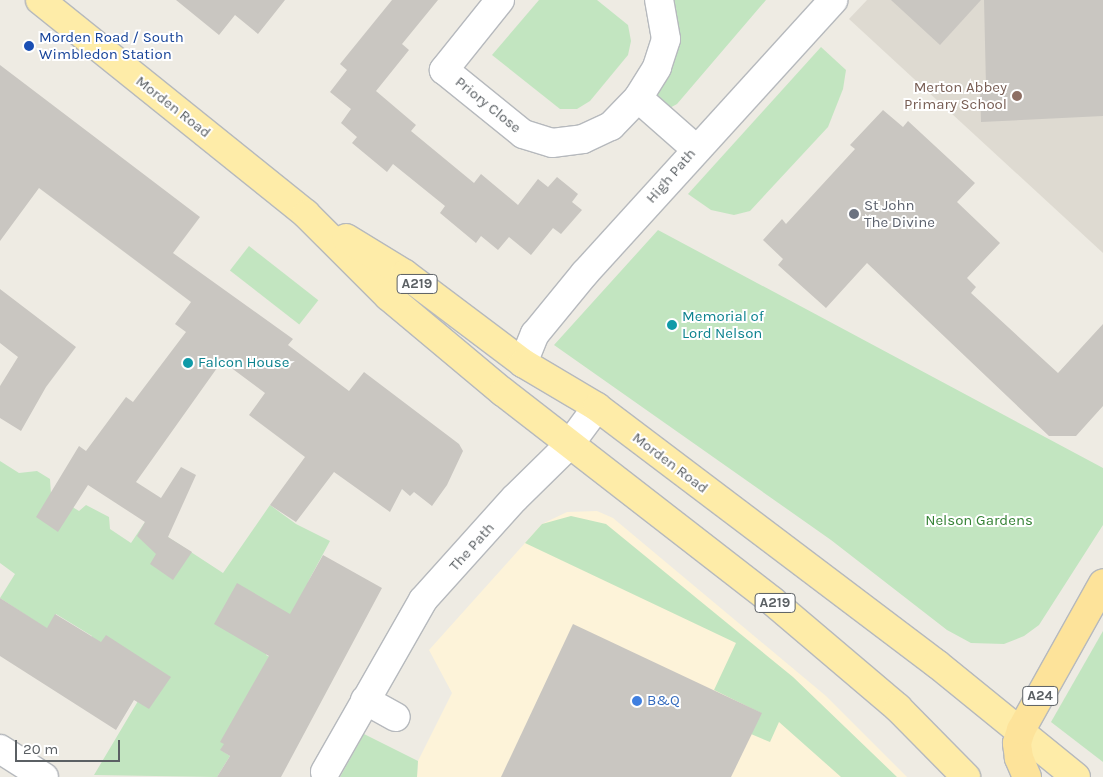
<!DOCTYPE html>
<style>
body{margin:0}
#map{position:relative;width:1103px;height:777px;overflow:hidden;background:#eeebe3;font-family:Karla,sans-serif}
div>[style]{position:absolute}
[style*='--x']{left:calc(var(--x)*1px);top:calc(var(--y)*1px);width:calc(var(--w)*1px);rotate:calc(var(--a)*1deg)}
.commercial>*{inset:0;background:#fdf3d9}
.education>*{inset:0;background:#dedad1}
.green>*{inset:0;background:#c2e5c0;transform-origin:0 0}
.building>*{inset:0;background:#c9c6c1}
.roads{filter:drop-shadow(1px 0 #b6b9bd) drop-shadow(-1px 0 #b6b9bd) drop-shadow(0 1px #b6b9bd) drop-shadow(0 -1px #b6b9bd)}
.minor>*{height:28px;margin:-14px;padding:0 14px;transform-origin:14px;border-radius:14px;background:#fff}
.primary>*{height:28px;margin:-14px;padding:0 14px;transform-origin:14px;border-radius:14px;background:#feeca8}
.trunk>*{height:28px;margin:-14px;padding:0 14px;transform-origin:14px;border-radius:14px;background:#fde39a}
.dots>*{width:14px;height:14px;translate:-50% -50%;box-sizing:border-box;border:2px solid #fff;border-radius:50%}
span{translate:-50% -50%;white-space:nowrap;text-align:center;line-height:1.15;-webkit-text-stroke:4px #fff;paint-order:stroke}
.shield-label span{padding:1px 4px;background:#fff;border:1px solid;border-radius:4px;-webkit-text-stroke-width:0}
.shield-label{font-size:14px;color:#5b6064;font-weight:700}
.transit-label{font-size:15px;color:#164399}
.left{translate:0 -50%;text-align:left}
.education-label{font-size:15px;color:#785e54}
.right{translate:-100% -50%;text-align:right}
.street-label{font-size:15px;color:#5b6064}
.worship-label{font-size:15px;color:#5b616d}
.culture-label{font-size:15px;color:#0d838f}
.park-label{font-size:15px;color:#358235}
.shop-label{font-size:15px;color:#366cbe}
.scale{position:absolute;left:15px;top:740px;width:105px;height:22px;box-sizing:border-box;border:2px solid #5b6064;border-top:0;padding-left:6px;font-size:15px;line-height:18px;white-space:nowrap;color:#5b6064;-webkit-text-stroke:4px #fff;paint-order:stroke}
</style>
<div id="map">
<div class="commercial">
<div style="clip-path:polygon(597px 511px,613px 518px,826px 696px,907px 777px,417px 777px,418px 761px,452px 693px,429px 650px,542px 524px,567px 512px)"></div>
</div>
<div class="education">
<div style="clip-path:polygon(867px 0,1103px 0,1103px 253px,849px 19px)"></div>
</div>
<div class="green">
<div style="clip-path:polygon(539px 0,597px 0,628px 25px,631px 41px,628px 55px,590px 101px,577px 109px,560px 109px,492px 55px)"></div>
<div style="clip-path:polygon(674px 0,766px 0,677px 104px,666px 110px,650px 98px,670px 62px,678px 23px)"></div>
<div style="clip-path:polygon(821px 47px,846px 70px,843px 89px,828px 127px,750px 211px,734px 215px,711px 210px,688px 194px)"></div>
<div style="clip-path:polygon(658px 230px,1103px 468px,1103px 525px,1039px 625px,1024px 636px,1004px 644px,971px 643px,947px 630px,831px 540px,554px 345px)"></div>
<div style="left:249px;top:246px;width:88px;height:31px;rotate:38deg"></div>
<div style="clip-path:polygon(0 461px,19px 473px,37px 471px,50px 479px,51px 494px,79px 511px,86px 505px,109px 517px,110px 529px,131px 543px,145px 522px,223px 573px,270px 505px,296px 524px,330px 541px,308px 582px,330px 594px,279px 632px,266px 655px,276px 660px,257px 713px,221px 750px,230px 756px,217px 777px,94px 775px,144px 691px,92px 657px,92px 636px,56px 614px,47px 629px,0 598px,15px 574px,0 563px)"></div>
<div style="clip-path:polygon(571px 516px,606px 524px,793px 677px,897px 777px,841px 777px,779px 722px,770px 742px,751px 734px,761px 713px,714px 690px,736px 643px,525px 543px,542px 524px)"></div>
<div style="clip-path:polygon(1103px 631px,1103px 762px,1051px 722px)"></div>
<div style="clip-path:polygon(364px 734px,418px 761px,417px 777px,340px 777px)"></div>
</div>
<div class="building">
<div style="clip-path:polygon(176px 0,285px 0,258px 34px,235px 15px,219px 35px)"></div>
<div style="clip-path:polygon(392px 0,438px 0,402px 44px,409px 50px,376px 91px,416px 125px,411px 131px,474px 183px,481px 174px,518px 205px,538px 179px,548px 187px,557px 177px,578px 194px,572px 202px,582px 210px,561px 234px,553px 228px,531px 255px,509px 237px,498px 250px,481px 236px,476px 243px,440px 213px,445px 206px,393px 164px,387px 172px,352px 143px,357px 137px,341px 123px,351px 109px,330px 92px,347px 70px,340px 64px)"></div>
<div style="clip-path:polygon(891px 0,981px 0,940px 45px)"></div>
<div style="clip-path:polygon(984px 0,1103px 0,1103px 116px,981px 122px,980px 87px,986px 86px)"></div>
<div style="clip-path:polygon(0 65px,200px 217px,173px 253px,293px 339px,288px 345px,349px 391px,364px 372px,459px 444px,463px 451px,447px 485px,432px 506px,414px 492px,410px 496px,402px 489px,390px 512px,334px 472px,296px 522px,270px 505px,305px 457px,249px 415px,265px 393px,222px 361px,136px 482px,161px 498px,181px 467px,196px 475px,168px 537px,192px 552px,173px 580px,150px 564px,156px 554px,137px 536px,145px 522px,88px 485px,58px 532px,36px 517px,79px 446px,86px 451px,126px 397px,133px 402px,186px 332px,175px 324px,191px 302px,39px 188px,0 241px)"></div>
<div style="clip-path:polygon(883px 110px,903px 127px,908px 121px,975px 183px,957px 202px,1000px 243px,967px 278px,976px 287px,971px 293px,1058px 373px,1103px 324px,1103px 406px,1076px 436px,1049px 436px,867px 263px,826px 308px,778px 265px,783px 259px,763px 240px,782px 219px,786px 224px,855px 149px,850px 145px)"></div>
<div style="clip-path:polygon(0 289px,76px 347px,46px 387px,21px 431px,0 418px,0 386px,18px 357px,0 343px)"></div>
<div style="clip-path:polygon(323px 555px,382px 588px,281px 777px,217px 777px,230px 756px,220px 750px,224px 744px,220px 742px,269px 656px,214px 624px,237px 583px,290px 614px)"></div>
<div style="clip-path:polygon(0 598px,47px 628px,55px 614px,101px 642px,106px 635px,171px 677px,149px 709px,134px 700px,116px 730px,0 656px)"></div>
<div style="clip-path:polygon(573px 624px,762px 713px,731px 777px,501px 777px)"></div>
</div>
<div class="roads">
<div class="minor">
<div style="--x:500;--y:0;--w:90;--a:128.7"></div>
<div style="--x:444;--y:70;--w:102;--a:39"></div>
<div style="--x:523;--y:134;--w:30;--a:17"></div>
<div style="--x:552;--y:143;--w:31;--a:-7"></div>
<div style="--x:583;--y:139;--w:31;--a:-25"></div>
<div style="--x:611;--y:126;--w:39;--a:-46"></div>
<div style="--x:638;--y:98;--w:36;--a:-58"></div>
<div style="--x:657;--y:67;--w:29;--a:-72"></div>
<div style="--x:666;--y:39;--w:40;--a:-100"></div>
<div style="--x:638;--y:98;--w:76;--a:41.3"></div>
<div style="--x:523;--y:363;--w:31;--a:-68"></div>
<div style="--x:535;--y:334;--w:79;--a:-50.7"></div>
<div style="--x:585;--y:273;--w:369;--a:-47.7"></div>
<div style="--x:365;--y:700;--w:35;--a:29"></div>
<div style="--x:0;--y:749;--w:52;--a:32.5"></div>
<div style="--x:325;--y:772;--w:198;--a:-60.3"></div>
<div style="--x:423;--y:600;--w:137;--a:-48"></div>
<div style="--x:515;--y:498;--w:76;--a:-44.5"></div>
<div style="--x:569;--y:445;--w:47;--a:-53.6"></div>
</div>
<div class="primary">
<div style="--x:40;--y:0;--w:341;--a:38.8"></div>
<div style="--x:306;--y:214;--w:116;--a:45"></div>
<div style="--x:388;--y:296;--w:150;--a:39.9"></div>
<div style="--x:503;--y:392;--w:341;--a:37.8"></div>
<div style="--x:772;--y:601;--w:165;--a:40.3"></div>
<div style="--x:898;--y:708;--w:97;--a:45.4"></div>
<div style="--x:346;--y:238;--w:69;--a:31.4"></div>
<div style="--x:405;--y:274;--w:148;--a:37"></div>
<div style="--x:523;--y:363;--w:86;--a:30.7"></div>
<div style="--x:597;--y:407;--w:426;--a:37.1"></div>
<div style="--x:937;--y:664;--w:179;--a:39.1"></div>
</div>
<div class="trunk">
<div style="--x:1027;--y:777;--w:21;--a:-113"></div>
<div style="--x:1019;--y:758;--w:15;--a:-98"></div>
<div style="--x:1017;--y:743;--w:14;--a:-73"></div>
<div style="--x:1021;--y:730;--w:168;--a:-60.8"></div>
</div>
</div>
<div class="dots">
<div style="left:29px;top:46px;background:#1a4fb4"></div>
<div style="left:1017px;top:96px;background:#8d6e63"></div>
<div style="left:854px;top:214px;background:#6b7280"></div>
<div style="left:672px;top:325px;background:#0f9aa8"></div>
<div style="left:188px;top:363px;background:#0f9aa8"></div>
<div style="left:637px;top:701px;background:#3f7fe0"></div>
</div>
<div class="shield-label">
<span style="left:417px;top:284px">A219</span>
<span style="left:775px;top:603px">A219</span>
<span style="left:1040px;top:696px">A24</span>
</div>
<div class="transit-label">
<span class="left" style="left:39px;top:46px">Morden Road / South<br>Wimbledon Station</span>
</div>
<div class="education-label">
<span class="right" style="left:1007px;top:96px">Merton Abbey<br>Primary School</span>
</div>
<div class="street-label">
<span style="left:488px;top:105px;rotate:39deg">Priory Close</span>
<span style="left:173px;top:107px;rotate:38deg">Morden Road</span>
<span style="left:671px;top:176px;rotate:-49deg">High Path</span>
<span style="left:670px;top:463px;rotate:37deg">Morden Road</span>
<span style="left:472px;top:547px;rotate:-48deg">The Path</span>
</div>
<div class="worship-label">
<span class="left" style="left:864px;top:214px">St John<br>The Divine</span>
</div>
<div class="culture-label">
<span class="left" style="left:682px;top:325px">Memorial of<br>Lord Nelson</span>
<span class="left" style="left:198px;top:363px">Falcon House</span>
</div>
<div class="park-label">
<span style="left:979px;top:521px">Nelson Gardens</span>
</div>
<div class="shop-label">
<span class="left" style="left:647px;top:701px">B&amp;Q</span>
</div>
<div class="scale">20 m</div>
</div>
